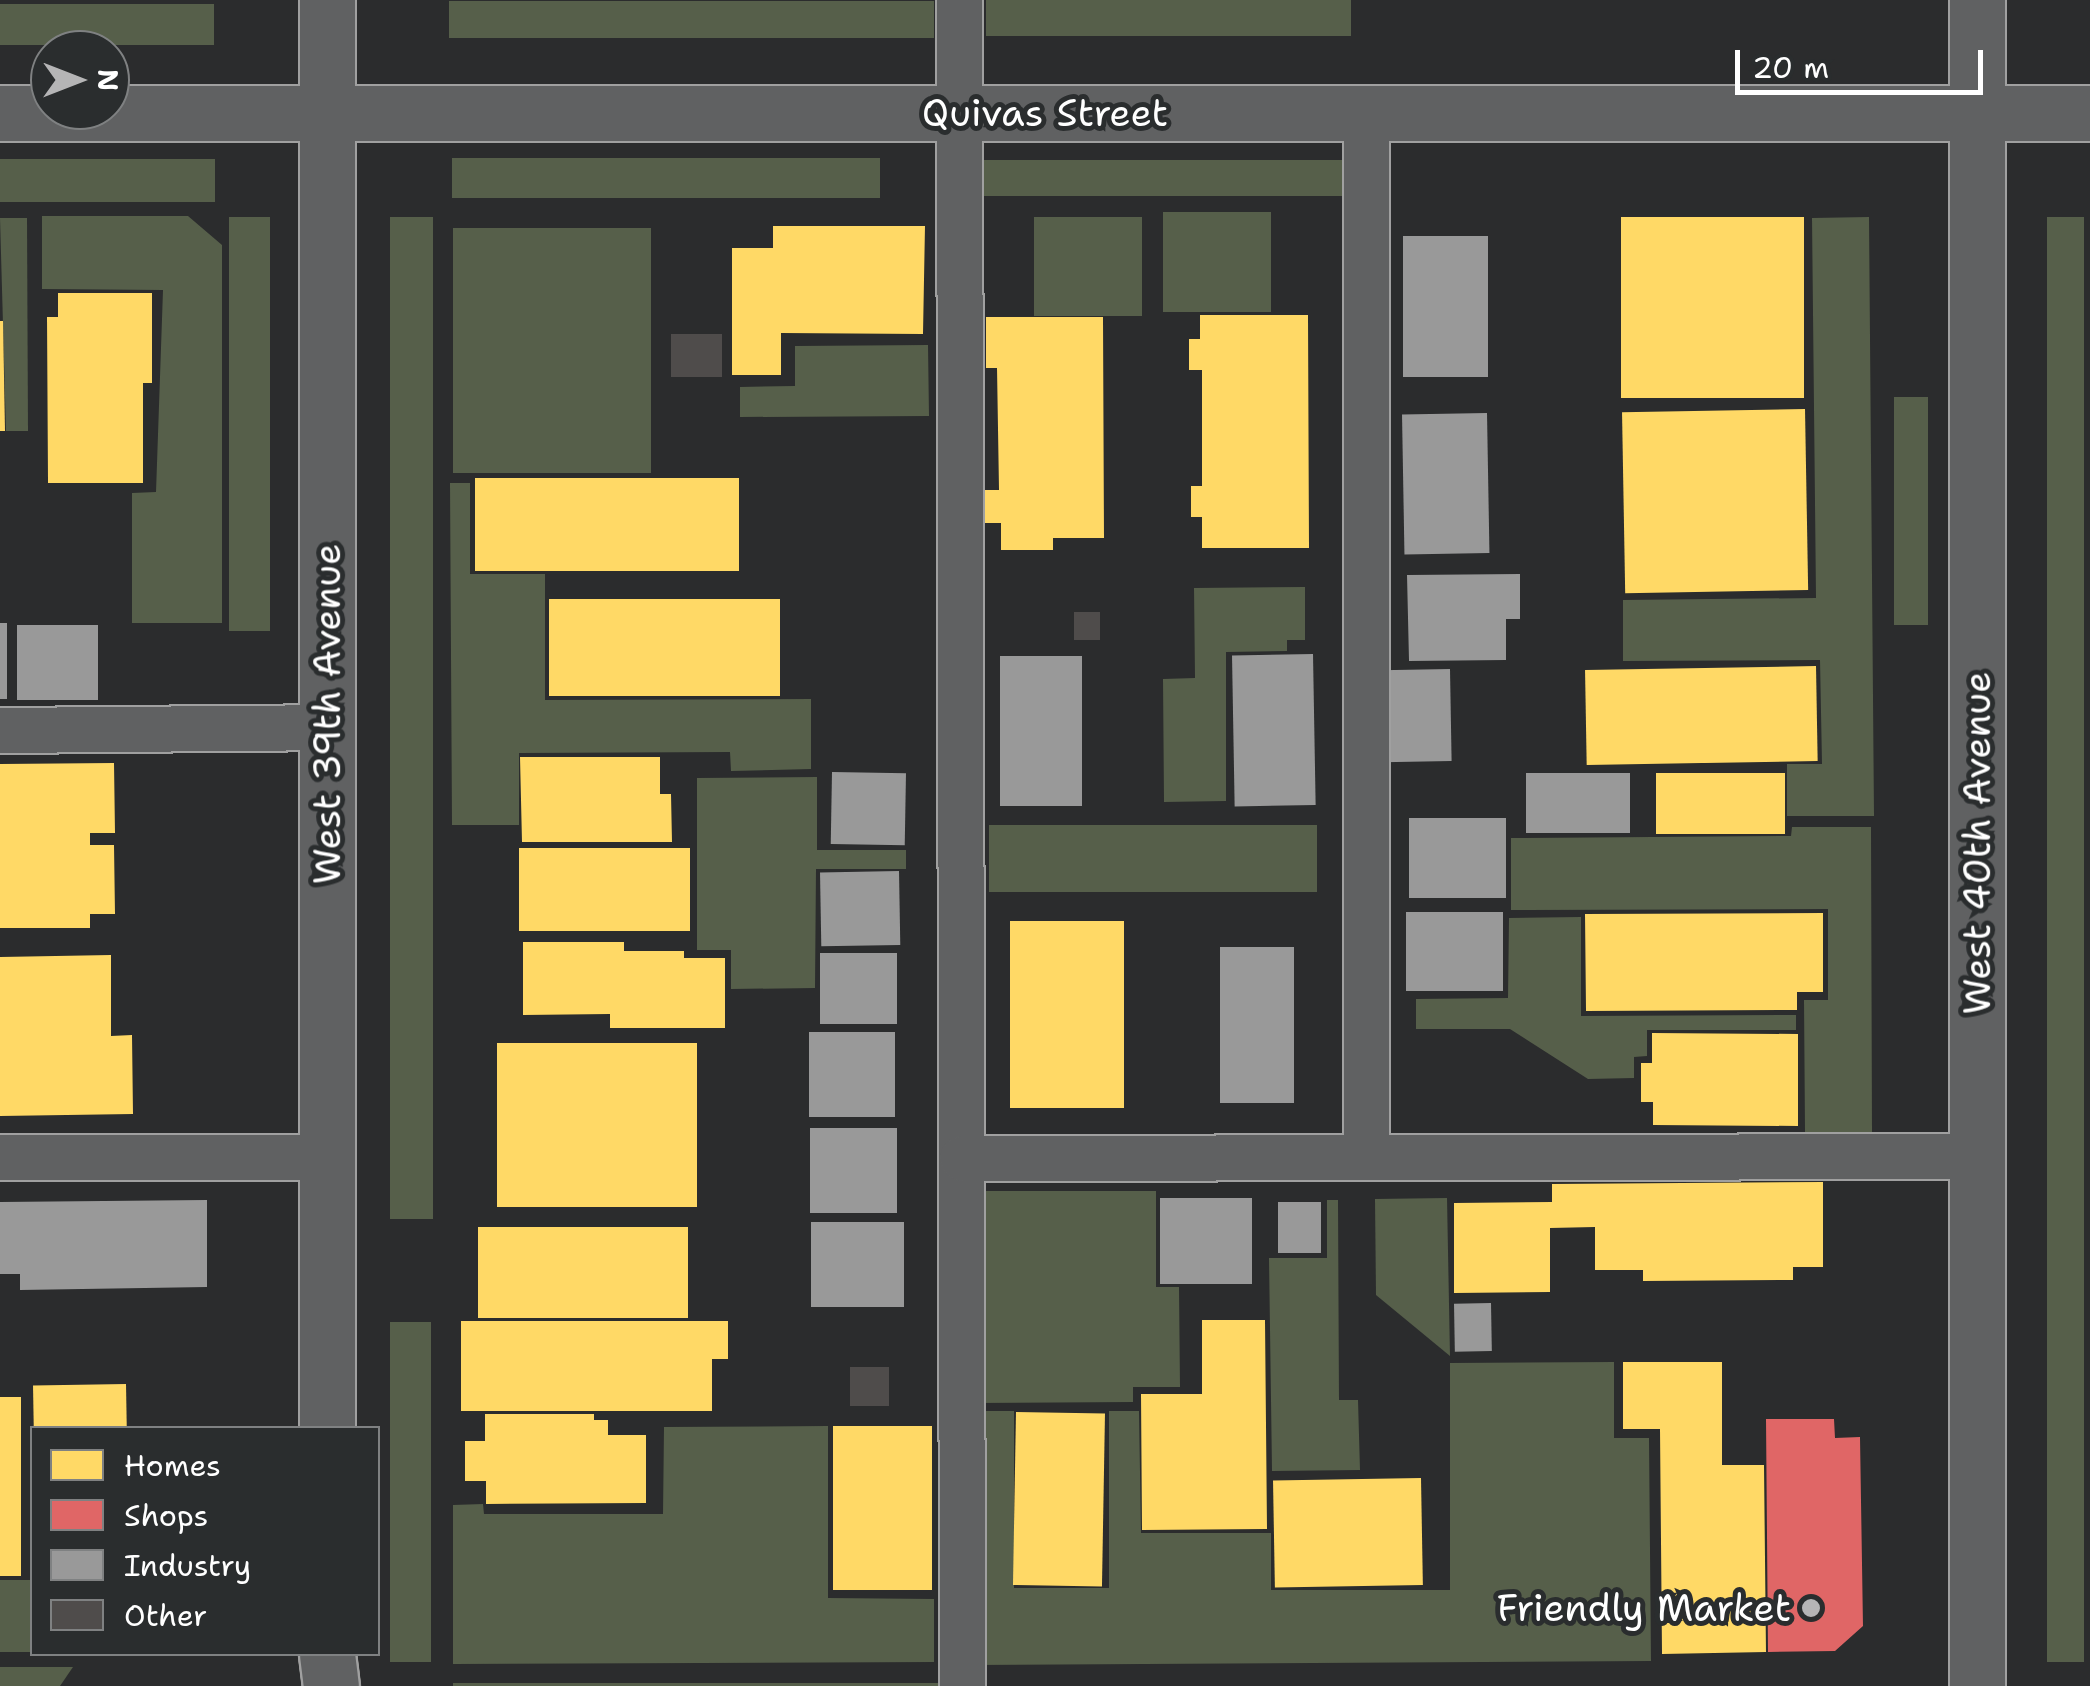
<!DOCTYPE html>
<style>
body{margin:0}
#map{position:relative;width:2090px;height:1686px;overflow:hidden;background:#2b2c2d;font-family:"Shantell Sans",sans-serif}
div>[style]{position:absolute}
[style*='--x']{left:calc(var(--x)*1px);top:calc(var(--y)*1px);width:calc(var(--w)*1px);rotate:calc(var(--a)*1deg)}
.green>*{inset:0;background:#565f4a;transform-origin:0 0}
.homes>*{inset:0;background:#ffd966;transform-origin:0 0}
.shops>*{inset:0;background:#e06666}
.industry>*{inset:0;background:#999;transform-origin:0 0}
.building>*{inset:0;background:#4f4c4b;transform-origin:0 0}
.roads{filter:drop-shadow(2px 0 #a0a0a0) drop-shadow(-2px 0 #a0a0a0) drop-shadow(0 2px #a0a0a0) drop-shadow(0 -2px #a0a0a0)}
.service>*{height:45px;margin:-22.5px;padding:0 22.5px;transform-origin:22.5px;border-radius:22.5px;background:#606162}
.minor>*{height:55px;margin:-27.5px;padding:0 27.5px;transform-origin:27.5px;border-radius:27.5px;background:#606162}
.dots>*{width:28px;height:28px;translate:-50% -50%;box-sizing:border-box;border:5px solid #2a2d2e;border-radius:50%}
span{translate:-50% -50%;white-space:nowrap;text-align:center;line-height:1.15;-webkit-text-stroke:10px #2a2d2e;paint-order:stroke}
.street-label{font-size:38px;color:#fff}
.poi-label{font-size:38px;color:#fff}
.right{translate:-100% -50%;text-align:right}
.legend{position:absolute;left:30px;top:1426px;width:350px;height:230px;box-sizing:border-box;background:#2a2d2e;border:2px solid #7f8182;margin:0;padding:12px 18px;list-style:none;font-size:30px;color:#fff}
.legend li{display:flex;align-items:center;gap:20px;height:50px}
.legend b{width:50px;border:2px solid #7f8182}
.north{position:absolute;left:30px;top:30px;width:100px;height:100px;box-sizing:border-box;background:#2a2d2e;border:2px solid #7f8182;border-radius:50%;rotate:90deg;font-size:28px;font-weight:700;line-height:40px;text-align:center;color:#fff}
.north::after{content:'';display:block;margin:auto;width:35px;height:45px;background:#b5b5b6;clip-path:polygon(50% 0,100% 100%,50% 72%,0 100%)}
.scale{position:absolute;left:1735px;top:50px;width:248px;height:45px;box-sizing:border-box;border:5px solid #fff;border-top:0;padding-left:12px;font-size:30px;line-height:35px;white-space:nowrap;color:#fff;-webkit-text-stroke:8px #2a2d2e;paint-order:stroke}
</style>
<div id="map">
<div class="green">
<div style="left:986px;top:0;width:365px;height:36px"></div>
<div style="left:934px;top:1px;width:37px;height:485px;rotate:90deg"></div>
<div style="left:214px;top:4px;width:41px;height:214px;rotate:90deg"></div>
<div style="left:880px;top:158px;width:40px;height:428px;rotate:90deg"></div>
<div style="left:215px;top:159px;width:43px;height:215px;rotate:90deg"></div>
<div style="left:971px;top:160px;width:376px;height:36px"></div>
<div style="left:1163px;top:212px;width:108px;height:100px"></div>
<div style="clip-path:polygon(42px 216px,188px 216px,222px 245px,222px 623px,132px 623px,132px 493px,156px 492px,163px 290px,42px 289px)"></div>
<div style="left:229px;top:217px;width:41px;height:414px"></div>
<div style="left:390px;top:217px;width:43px;height:1002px"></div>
<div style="left:1034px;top:217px;width:108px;height:99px"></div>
<div style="clip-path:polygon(1869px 217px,1874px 816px,1787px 816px,1787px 764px,1822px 764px,1820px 660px,1623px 661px,1623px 600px,1816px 598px,1812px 218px)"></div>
<div style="left:2084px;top:217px;width:1445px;height:37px;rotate:90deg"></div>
<div style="clip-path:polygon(0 218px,27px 218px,28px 431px,6px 431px)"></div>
<div style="left:453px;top:228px;width:198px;height:245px"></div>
<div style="clip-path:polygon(928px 345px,929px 416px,740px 417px,740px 387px,795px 386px,795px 346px)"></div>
<div style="left:1894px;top:397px;width:34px;height:228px"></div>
<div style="clip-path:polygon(450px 483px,470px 483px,470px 574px,545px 574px,545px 700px,811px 699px,811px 769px,731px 771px,730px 752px,519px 753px,519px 825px,452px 825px)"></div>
<div style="clip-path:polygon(1305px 587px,1305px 640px,1287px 640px,1287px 651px,1226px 652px,1226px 801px,1164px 802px,1163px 679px,1195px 678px,1194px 588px)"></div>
<div style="clip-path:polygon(817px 777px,817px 850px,906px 850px,906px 869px,816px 869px,815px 988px,731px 989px,731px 950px,697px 950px,697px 778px)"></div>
<div style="left:1317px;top:825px;width:67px;height:328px;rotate:90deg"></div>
<div style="clip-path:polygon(1792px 827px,1871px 827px,1872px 1132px,1805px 1132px,1804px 1000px,1828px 1000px,1828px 909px,1511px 910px,1511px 838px,1791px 836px)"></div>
<div style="clip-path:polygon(1581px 917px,1581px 1016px,1796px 1015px,1796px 1030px,1647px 1030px,1647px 1056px,1634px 1057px,1634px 1078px,1588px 1079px,1510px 1029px,1416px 1029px,1416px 999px,1508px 998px,1509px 918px)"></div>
<div style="clip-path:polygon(971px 1191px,1156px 1191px,1156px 1287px,1179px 1287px,1180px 1387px,1133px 1387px,1133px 1402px,973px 1403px)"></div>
<div style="clip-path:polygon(1447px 1198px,1450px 1356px,1376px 1295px,1375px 1199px)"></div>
<div style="clip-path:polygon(1327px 1200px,1338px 1200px,1339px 1400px,1358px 1400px,1360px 1470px,1272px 1471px,1269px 1258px,1327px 1258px)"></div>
<div style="left:390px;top:1322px;width:41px;height:340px"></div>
<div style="clip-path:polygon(1614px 1362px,1614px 1438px,1649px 1438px,1651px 1661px,971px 1665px,970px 1411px,1014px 1411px,1014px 1588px,1109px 1588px,1109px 1411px,1139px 1411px,1141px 1533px,1271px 1533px,1271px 1590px,1450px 1590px,1450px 1363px)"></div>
<div style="clip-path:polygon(828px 1426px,828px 1598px,934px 1599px,934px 1662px,453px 1664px,453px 1505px,483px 1504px,484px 1514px,663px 1514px,664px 1427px)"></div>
<div style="left:0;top:1580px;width:31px;height:72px"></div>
<div style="clip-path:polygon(0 1667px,73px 1667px,60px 1686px,0 1686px)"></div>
<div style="left:453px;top:1683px;width:496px;height:3px"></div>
</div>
<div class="homes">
<div style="left:1804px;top:217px;width:181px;height:183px;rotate:90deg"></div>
<div style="clip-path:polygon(773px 226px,925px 226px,923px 334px,781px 333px,781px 375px,732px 375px,732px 248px,773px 248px)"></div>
<div style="clip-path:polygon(58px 293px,152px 293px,152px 383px,143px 383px,143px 483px,48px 483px,47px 317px,58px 317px)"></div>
<div style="clip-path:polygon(1200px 315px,1308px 315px,1309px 548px,1202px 548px,1202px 517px,1191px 517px,1191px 486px,1202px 486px,1202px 370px,1189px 370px,1189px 339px,1200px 339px)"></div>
<div style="clip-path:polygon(986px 317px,1103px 317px,1104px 538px,1053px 538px,1053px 550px,1001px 550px,1001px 523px,985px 523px,985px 490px,999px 490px,997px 368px,986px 368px)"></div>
<div style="clip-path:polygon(0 321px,3px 321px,5px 431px,0 431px)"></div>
<div style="left:1805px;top:409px;width:181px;height:183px;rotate:89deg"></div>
<div style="left:739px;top:478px;width:93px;height:264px;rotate:90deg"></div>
<div style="left:549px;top:599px;width:231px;height:97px"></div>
<div style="left:1816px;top:666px;width:95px;height:231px;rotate:89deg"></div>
<div style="clip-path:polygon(520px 757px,660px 757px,660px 794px,671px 794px,672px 842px,522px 842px)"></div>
<div style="clip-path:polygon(114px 763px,115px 833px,90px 833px,90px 845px,114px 845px,115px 914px,90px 914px,90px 928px,0 928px,0 764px)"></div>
<div style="left:1785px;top:773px;width:61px;height:129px;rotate:90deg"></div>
<div style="left:690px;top:848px;width:83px;height:171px;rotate:90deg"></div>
<div style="clip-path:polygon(1823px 913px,1823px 992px,1797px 992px,1797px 1010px,1586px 1011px,1585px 914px)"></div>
<div style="left:1010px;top:921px;width:114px;height:187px"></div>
<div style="clip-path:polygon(523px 942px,624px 942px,624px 951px,684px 951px,684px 958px,725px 958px,725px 1028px,610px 1028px,610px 1014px,523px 1015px)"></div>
<div style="clip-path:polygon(111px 955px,111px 1036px,132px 1035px,133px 1114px,0 1116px,0 957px)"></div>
<div style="clip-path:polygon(1652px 1033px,1798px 1034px,1798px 1126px,1653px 1125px,1653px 1102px,1641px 1102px,1641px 1063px,1652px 1063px)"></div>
<div style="left:697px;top:1043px;width:164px;height:200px;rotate:90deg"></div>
<div style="clip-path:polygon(1823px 1182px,1823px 1267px,1793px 1267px,1793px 1280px,1643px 1281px,1643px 1270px,1595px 1270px,1595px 1227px,1550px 1228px,1550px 1292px,1454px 1293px,1454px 1203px,1552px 1202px,1552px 1184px)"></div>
<div style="left:478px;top:1227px;width:210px;height:91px"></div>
<div style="clip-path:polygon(1202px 1320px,1265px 1320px,1267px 1529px,1142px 1530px,1141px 1394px,1202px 1394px)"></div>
<div style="clip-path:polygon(461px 1321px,728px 1321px,728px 1359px,712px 1359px,712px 1411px,461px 1411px)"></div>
<div style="clip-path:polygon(1623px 1362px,1722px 1362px,1722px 1465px,1764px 1465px,1766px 1652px,1662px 1654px,1660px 1429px,1623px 1429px)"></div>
<div style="left:126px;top:1384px;width:44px;height:93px;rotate:89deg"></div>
<div style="left:0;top:1397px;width:21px;height:179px"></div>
<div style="left:1016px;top:1412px;width:89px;height:173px;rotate:1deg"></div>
<div style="clip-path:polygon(485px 1414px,594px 1414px,594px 1420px,608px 1420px,608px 1435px,646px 1435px,646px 1503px,486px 1504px,486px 1481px,465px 1481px,465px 1441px,485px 1441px)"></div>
<div style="left:833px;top:1426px;width:99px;height:164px"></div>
<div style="left:1421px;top:1478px;width:107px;height:148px;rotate:89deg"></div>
</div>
<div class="shops">
<div style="clip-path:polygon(1766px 1419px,1834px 1419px,1835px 1438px,1860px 1437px,1863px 1626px,1835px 1651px,1768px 1652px)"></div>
</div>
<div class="industry">
<div style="left:1488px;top:236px;width:141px;height:85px;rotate:90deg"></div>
<div style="left:1487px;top:413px;width:140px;height:85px;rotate:89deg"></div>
<div style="clip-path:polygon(1520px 574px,1520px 619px,1506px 619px,1506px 660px,1409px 661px,1407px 575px)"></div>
<div style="left:0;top:623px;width:7px;height:76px"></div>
<div style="left:98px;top:625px;width:75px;height:81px;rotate:90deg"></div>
<div style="left:1313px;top:654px;width:151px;height:81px;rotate:89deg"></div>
<div style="left:1082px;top:656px;width:150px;height:82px;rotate:90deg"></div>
<div style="left:1450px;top:669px;width:92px;height:69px;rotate:89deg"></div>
<div style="left:832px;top:772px;width:74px;height:72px;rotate:1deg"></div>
<div style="left:1526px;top:773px;width:104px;height:60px"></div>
<div style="left:1506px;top:818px;width:80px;height:97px;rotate:90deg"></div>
<div style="left:899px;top:871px;width:74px;height:79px;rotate:89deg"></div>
<div style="left:1406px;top:912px;width:97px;height:79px"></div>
<div style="left:1220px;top:947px;width:74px;height:156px"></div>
<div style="left:897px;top:953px;width:71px;height:77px;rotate:90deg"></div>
<div style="left:809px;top:1032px;width:86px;height:85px"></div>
<div style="left:897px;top:1128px;width:85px;height:87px;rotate:90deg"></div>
<div style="left:1252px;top:1198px;width:86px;height:92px;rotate:90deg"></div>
<div style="clip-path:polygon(207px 1200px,207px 1287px,20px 1290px,20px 1274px,0 1274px,0 1202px)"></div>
<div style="left:1278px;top:1202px;width:43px;height:51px"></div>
<div style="left:904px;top:1222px;width:85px;height:93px;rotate:90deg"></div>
<div style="left:1491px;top:1303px;width:48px;height:37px;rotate:89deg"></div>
</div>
<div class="building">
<div style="left:671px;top:334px;width:51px;height:43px"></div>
<div style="left:1100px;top:612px;width:28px;height:26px;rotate:90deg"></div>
<div style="left:850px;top:1367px;width:39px;height:39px"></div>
</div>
<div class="roads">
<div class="service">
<div style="--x:959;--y:0;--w:1686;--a:89.9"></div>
<div style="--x:1366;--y:113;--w:1044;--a:90"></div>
<div style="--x:0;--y:730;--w:327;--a:-0.5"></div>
<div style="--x:0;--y:1157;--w:327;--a:0"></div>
<div style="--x:962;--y:1158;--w:1015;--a:-0.11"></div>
</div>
<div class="minor">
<div style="--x:327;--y:0;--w:1428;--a:90"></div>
<div style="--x:1977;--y:0;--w:1686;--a:90"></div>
<div style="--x:0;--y:113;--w:2090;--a:0"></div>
<div style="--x:327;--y:1654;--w:32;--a:83"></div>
</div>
</div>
<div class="dots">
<div style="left:1811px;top:1608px;background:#b5b5b6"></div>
</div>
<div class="street-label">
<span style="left:1045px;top:113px">Quivas Street</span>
<span style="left:327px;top:714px;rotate:-90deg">West 39th Avenue</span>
<span style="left:1977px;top:843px;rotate:-90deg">West 40th Avenue</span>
</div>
<div class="poi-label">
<span class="right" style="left:1791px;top:1608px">Friendly Market</span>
</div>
<ul class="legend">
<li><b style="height:28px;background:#ffd966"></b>Homes</li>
<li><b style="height:28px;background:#e06666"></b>Shops</li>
<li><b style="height:28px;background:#999"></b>Industry</li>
<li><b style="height:28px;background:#4f4c4b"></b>Other</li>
</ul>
<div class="north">N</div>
<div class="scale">20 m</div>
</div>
